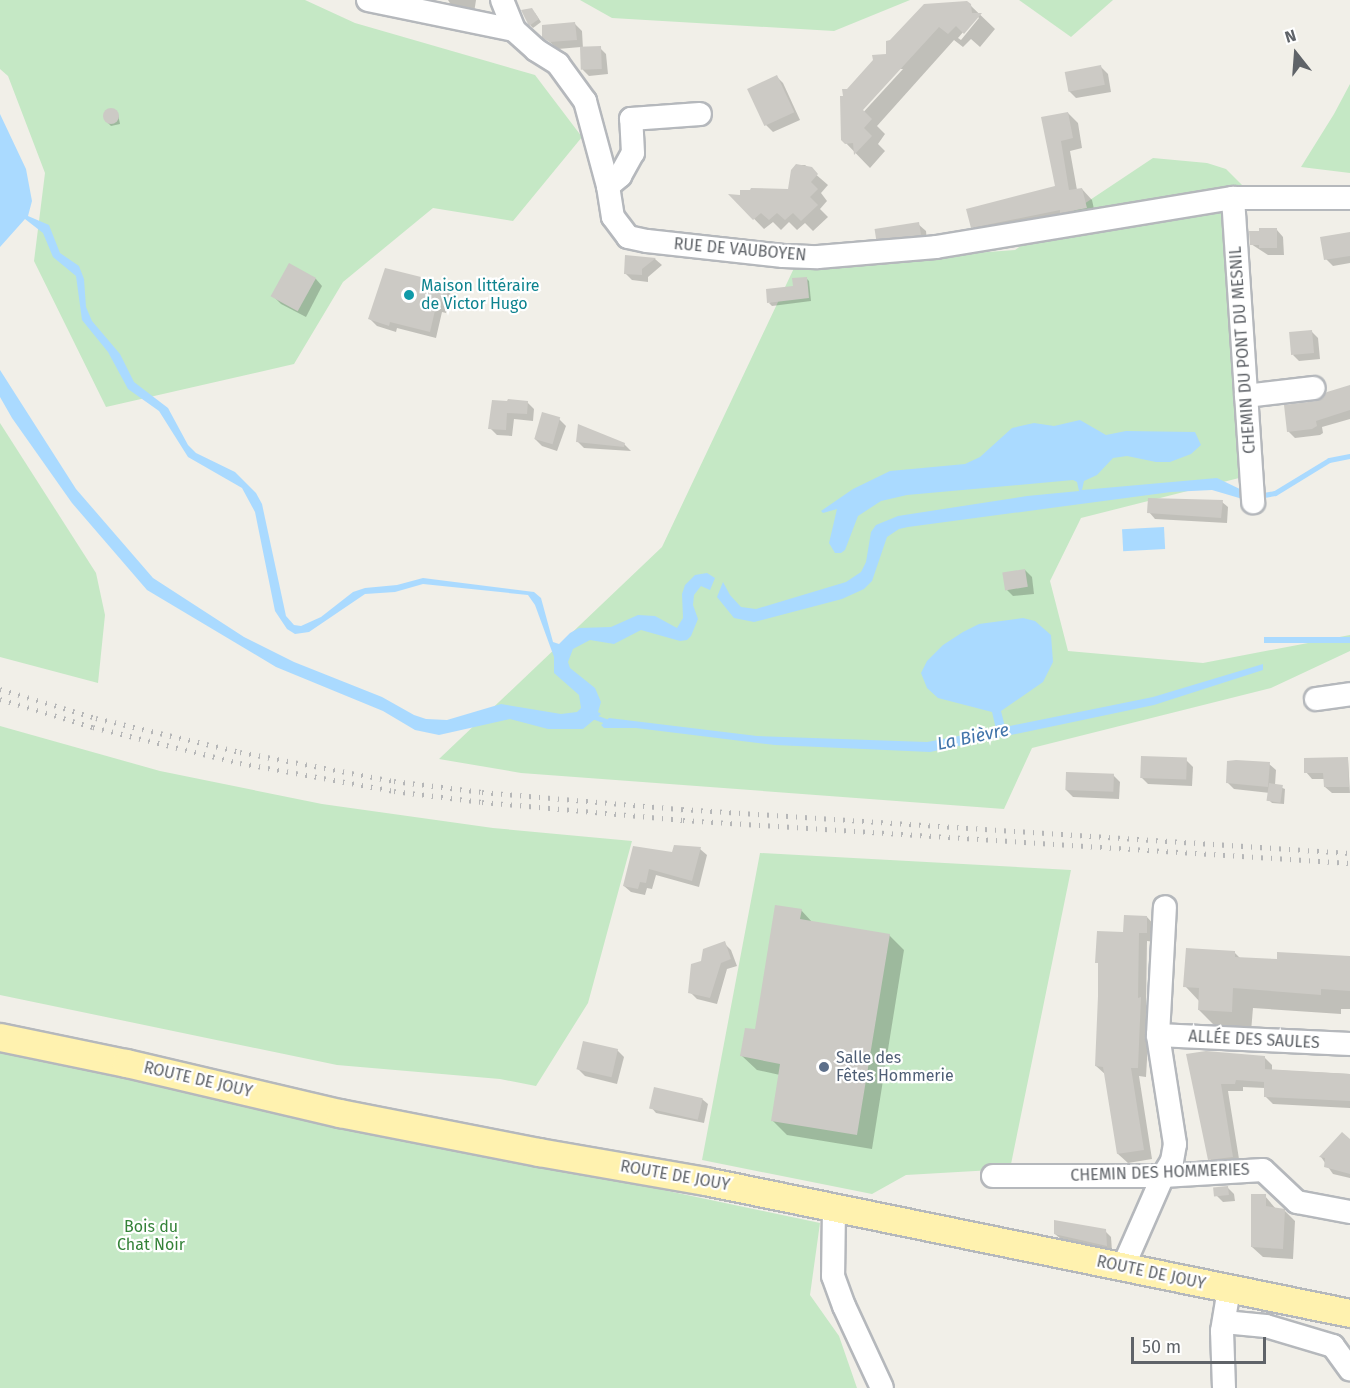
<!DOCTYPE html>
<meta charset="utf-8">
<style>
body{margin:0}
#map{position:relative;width:1350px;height:1388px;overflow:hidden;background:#f1efe8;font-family:"Fira Sans",sans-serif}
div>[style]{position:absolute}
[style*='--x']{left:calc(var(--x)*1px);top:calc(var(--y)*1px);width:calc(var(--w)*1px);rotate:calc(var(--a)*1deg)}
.green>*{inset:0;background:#c5e8c5}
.water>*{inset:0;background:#aadaff;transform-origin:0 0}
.shadow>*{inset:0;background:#0003}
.stream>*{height:5px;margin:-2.5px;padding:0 2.5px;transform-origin:2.5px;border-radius:2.5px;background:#aadaff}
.building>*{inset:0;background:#cccac5;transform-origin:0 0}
.round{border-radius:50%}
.roads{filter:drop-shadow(2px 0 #b5b8bc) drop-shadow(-2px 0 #b5b8bc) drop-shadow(0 2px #b5b8bc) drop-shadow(0 -2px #b5b8bc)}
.minor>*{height:22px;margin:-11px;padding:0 11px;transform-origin:11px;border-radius:11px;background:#fff}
.major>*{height:27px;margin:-13.5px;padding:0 13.5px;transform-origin:13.5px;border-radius:13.5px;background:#fff2af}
.rail>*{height:4.5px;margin-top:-2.25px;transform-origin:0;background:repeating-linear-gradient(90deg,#b6b7b8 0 1.5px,transparent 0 9.5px)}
.dots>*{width:16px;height:16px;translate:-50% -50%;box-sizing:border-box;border:3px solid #fff;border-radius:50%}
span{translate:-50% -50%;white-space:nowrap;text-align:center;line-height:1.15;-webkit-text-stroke:4.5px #fff;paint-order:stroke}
.street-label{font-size:16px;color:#5f6368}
.culture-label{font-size:16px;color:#0d838f}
.left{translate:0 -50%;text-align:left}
.service-label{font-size:16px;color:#4e5e75}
.park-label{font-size:16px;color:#348238}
.water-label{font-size:18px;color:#4174aa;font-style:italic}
.north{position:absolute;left:1266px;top:24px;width:60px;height:60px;-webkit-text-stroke:4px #fff;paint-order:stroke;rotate:343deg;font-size:16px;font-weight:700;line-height:24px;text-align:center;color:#5f6368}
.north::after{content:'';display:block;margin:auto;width:21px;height:27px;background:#5f6368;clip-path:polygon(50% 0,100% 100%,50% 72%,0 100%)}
.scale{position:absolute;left:1131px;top:1337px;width:135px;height:27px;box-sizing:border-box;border:3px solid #5f6368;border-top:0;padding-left:8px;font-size:18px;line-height:21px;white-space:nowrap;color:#5f6368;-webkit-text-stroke:4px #fff;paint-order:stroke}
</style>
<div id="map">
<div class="green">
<div style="clip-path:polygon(0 0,305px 0,355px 23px,535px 75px,582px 137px,513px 221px,433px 208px,343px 282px,294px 364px,106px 407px,34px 261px,45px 173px,8px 76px,0 69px)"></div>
<div style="clip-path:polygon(580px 0,910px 0,834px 31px,612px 18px)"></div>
<div style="clip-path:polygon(1019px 0,1113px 0,1071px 37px)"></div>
<div style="clip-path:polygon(1350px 84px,1350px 173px,1301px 167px,1334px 114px)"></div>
<div style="clip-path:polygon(1153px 158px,1207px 163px,1226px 169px,1246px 189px,1226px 213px,1243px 477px,1081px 518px,1050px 581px,1068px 651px,1203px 663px,1350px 635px,1350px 651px,1271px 688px,1032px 748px,1004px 809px,521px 773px,439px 759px,662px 547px,795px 266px,1015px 250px)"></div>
<div style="clip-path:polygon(0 423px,96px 573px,105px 615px,98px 683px,0 657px)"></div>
<div style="clip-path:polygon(0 726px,160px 771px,322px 804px,493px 828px,632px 841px,588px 1003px,536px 1086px,500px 1079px,337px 1065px,0 995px)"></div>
<div style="clip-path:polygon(760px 853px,1071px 870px,1010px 1169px,906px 1175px,872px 1194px,702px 1160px)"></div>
<div style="clip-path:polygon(0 1050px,820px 1223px,810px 1295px,839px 1336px,857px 1388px,0 1388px)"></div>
</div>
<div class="water">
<div style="clip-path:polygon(0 114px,26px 169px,32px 201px,28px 216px,49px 225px,60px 253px,79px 266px,84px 279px,86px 307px,92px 321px,120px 354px,134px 382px,168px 408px,188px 445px,196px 453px,235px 472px,256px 493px,262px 504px,286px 616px,294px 625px,301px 626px,321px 617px,353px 592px,365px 588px,397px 585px,423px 578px,534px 592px,541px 598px,553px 642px,559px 644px,570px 633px,579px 628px,611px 627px,638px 615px,655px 616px,677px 628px,683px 618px,682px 594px,685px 585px,695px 575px,707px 573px,715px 578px,710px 590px,701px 586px,694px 595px,693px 605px,698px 619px,691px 636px,687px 640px,680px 641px,641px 630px,614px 644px,590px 640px,573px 649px,568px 662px,570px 668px,595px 688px,601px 702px,598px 712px,601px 714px,583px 729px,548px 729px,510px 719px,439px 735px,415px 730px,383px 711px,276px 667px,147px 590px,72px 503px,12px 418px,0 397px,0 370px,76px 489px,153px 578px,244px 637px,294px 662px,382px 697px,414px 715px,426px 719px,447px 720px,501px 704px,561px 714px,577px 712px,581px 708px,579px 695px,554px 673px,554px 657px,535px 605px,528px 595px,423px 584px,395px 592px,365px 594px,309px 632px,295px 634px,287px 629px,275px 611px,255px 512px,242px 488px,188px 457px,159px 411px,128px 389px,108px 352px,82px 320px,76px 276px,53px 257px,43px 233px,25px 219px,0 247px)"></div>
<div style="clip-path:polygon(1080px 420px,1106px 435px,1126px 431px,1195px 432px,1201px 445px,1191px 454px,1170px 462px,1156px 462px,1127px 456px,1113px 458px,1097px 475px,1084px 481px,1082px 490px,1217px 478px,1246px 492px,1246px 500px,1212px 490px,1171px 492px,908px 527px,899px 529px,887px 537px,872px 581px,864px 589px,842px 599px,754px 622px,734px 618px,717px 597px,723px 582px,730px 595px,741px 607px,756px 609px,846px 582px,861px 572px,866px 562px,871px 532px,876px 525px,898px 516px,1027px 496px,1079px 491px,1077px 482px,1073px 480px,907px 495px,881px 501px,858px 516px,845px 550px,841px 553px,835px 553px,829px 543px,837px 509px,823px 513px,821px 511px,853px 489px,890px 471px,965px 464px,980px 457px,1012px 428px,1034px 423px,1054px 426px)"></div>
<div style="left:1164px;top:527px;width:22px;height:42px;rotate:87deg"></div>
<div style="clip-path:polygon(1023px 618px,1035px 621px,1051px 635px,1053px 662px,1043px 682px,1001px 711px,1005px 727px,1153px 697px,1263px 664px,1263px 670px,1154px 705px,930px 752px,775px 745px,636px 728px,604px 728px,601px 725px,609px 718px,757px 736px,927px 742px,996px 729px,992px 712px,938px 698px,927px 688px,921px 673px,927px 661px,943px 645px,963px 632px,979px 624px)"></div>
<div style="left:1350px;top:637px;width:6px;height:86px;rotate:90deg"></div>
</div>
<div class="shadow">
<div style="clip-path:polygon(448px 0,476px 0,474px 13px,453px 8px)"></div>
<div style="clip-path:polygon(evenodd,970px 5px,995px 29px,980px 47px,971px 39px,963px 47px,954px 40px,877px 126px,885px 134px,878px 144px,885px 151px,870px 168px,843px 140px,845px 97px,848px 90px,887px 56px,970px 5px,977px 16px,979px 18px,961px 40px,958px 38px,977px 16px,970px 5px,899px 69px,903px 69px,859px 117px,857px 115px,899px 69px)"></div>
<div style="clip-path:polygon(535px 13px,541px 22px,533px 28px,530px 25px)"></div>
<div style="clip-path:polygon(575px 24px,582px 31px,583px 49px,600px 48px,606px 54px,608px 74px,589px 76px,583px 70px,581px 47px,558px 49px,544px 37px)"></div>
<div style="clip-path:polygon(1101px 67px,1108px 74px,1111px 92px,1076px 98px,1069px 91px)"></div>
<div style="clip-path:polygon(776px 76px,783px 83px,800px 120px,773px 132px,766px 125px)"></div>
<div style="clip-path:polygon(108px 111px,118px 114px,120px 124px,111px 126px,108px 123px,106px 112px)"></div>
<div style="clip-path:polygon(1068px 113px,1078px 123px,1082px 148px,1070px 151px,1077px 190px,1082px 189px,1092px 200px,1096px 218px,983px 237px,973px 227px,1057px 187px,1043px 118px)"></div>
<div style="clip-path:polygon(797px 165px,805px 165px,828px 185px,821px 193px,827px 201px,820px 209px,828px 217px,813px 231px,805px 223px,797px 230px,789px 222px,781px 230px,773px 222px,764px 229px,732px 196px,789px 190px)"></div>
<div style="clip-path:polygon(918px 224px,926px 231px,927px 241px,884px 245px,877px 238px)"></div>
<div style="clip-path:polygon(1277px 230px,1283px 237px,1284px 255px,1268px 255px,1251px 244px)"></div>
<div style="clip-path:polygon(1350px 234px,1350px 263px,1333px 266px,1326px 259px)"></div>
<div style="clip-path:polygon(626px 257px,655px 259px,662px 265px,648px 277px,648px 282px,632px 280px,625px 273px)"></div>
<div style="clip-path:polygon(290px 266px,316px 279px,322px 286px,306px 317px,281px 304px,274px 297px)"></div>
<div style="clip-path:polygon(806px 278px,809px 281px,811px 301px,772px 306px,769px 303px)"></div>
<div style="clip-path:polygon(444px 284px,451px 291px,446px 313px,442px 312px,436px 338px,397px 328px,396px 332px,377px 326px,370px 319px)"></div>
<div style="clip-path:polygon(1312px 332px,1318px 338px,1320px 359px,1299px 361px,1293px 355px)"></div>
<div style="clip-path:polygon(1350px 390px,1350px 419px,1322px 427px,1323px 433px,1320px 435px,1295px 438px,1288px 431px,1317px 403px)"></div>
<div style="clip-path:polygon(493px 401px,527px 402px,534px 409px,533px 421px,514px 419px,512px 436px,497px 435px,490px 428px)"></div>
<div style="clip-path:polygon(543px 414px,559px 419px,566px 426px,557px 451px,542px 446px,535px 439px)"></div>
<div style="clip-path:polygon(577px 441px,624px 444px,631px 451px,584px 448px)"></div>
<div style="clip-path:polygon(1222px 502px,1228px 507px,1227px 523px,1155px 519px,1149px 512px)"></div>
<div style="clip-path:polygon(1025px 570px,1032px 577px,1034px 594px,1013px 596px,1006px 589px)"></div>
<div style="clip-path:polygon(1348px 759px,1350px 793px,1332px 793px,1325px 787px,1325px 779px,1312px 779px,1306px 772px)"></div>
<div style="clip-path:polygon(1186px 760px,1193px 767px,1192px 786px,1148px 784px,1141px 777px)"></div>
<div style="clip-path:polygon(1269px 764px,1276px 770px,1275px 785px,1285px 789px,1284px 804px,1272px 803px,1269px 800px,1270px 793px,1234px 789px,1227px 782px)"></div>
<div style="clip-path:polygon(1113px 775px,1120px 782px,1119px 799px,1073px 797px,1066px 790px)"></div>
<div style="clip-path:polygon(634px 848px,673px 854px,700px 849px,707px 855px,699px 887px,656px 875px,652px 889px,647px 888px,645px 895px,631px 892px,624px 886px)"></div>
<div style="clip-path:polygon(801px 910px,813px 923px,889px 935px,904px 950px,872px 1149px,787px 1135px,772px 1120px,780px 1075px,757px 1070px,742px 1056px,756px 1031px)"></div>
<div style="clip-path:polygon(1147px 917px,1156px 927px,1155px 942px,1147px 941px,1146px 1005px,1150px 1008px,1146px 1077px,1139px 1076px,1152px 1159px,1128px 1163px,1118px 1154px,1106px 1075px,1096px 1066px,1124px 933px)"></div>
<div style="clip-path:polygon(724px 943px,731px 950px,737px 966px,727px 969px,717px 1004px,697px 999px,690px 992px,702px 962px)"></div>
<div style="clip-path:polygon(1234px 952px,1241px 959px,1278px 961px,1350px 957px,1350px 1009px,1341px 1009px,1341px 1014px,1253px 1008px,1251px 1032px,1219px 1030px,1199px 1010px,1200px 1002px,1185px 986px)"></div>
<div style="clip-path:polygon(617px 1050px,624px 1057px,617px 1084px,585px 1076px,578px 1069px)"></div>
<div style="clip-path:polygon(1188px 1055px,1264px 1057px,1272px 1065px,1272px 1070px,1350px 1074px,1350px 1108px,1273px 1104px,1265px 1096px,1265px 1088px,1243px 1087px,1243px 1091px,1228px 1091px,1240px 1165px,1218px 1167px,1210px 1159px)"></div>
<div style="clip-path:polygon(702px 1099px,708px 1104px,704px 1123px,656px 1113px,651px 1107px)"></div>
<div style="clip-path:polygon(1350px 1141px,1350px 1178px,1333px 1174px,1321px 1157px)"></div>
<div style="clip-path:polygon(1227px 1187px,1234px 1194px,1235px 1201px,1223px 1202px,1216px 1195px)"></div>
<div style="clip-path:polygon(1265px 1196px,1276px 1209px,1284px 1210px,1295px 1221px,1293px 1259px,1263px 1257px,1252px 1247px)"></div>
<div style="clip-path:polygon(1105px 1231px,1111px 1237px,1112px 1251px,1062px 1240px,1055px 1234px)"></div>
</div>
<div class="stream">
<div style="--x:1258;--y:496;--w:17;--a:-10"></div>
<div style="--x:1275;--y:493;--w:63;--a:-31.4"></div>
<div style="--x:1329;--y:460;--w:21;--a:-11"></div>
<div style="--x:592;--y:716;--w:20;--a:20"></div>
</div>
<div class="building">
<div style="clip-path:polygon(967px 1px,971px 4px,972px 13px,982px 13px,964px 34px,956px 26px,948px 34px,939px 27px,863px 110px,872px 119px,864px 128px,872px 136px,854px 155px,853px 143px,845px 144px,841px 140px,840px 96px,843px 96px,842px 89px,847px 89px,873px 60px,872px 55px,886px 54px,886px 41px,890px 40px,924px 4px)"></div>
<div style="clip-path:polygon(532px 8px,539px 19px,529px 26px,521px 10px)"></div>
<div style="clip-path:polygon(575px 22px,577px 40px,550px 42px,542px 38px,542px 25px)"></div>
<div style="left:601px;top:46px;width:23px;height:21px;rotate:88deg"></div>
<div style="left:1101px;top:65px;width:20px;height:37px;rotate:79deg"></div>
<div style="left:777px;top:75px;width:41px;height:33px;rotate:65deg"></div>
<div class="round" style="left:103px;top:108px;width:16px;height:16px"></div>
<div style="clip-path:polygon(1068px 112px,1073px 138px,1061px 141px,1069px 190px,1082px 188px,1087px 208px,1060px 213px,1060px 210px,971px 228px,966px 209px,1055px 186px,1041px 117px)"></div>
<div style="clip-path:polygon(796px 164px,812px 167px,818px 174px,811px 182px,818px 189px,810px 197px,818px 205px,801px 221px,793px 213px,785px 220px,777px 213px,769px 220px,761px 213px,753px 220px,728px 194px,740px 195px,740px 190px,750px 190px,751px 188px,788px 189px,791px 170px)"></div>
<div style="left:919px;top:222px;width:13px;height:45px;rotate:81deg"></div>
<div style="clip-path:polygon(1259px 228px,1277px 228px,1277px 248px,1259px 248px,1259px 245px,1250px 245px,1249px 231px,1259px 231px)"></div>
<div style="clip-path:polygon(1350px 232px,1350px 256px,1324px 260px,1320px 237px)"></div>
<div style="clip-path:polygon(625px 255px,656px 258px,642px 269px,642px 275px,624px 274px)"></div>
<div style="left:289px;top:263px;width:31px;height:38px;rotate:29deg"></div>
<div style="clip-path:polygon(385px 268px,445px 283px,440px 307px,436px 306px,430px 332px,390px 322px,389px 326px,368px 319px)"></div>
<div style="clip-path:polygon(807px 277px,809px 298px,767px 303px,766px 289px,793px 286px,792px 278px)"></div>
<div style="left:1312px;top:330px;width:23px;height:23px;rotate:85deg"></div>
<div style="clip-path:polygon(1350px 385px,1350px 410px,1316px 421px,1317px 426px,1312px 429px,1287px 432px,1284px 405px,1316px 401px,1327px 392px)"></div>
<div style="clip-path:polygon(508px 399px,528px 401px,527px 414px,507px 413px,506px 430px,488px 429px,492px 400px,507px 401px)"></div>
<div style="left:542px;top:412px;width:19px;height:28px;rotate:16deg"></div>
<div style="clip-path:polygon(578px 424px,625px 443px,624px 447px,576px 442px)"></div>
<div style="clip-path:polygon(1148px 498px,1223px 500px,1221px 518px,1147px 513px)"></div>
<div style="left:1025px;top:569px;width:18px;height:23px;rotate:81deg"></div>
<div style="left:1141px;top:756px;width:46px;height:22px;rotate:2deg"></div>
<div style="clip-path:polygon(1348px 757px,1349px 787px,1324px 787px,1323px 773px,1304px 773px,1304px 758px)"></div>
<div style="clip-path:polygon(1236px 760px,1270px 762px,1268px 787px,1226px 783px,1227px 761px)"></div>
<div style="left:1066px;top:772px;width:48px;height:18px;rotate:2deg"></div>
<div style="left:1269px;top:783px;width:14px;height:18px;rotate:8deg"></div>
<div style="clip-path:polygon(674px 845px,701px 847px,692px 881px,649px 869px,646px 883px,640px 882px,638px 889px,623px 886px,633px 846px,672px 852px)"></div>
<div style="clip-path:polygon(775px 905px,802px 909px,800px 919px,890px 934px,857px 1135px,771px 1121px,780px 1064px,740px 1056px,745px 1028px,755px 1029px)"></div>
<div style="clip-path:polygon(1124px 915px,1147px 916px,1147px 933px,1139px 933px,1138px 998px,1141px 997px,1138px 1068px,1131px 1068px,1144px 1150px,1117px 1154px,1103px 1067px,1095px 1066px,1098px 996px,1098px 963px,1095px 963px,1097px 931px,1123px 932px)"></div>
<div style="clip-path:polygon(725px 941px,731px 959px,721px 963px,710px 998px,688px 993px,691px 964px,701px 961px,703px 949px)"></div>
<div style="clip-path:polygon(1186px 948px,1235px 951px,1235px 957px,1277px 959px,1277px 952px,1350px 956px,1350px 991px,1321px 989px,1321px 995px,1233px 988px,1232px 1012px,1198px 1010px,1199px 988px,1183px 987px)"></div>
<div style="left:583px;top:1041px;width:36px;height:29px;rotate:13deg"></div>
<div style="clip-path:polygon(1206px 1051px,1265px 1056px,1265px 1069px,1350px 1074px,1350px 1101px,1264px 1097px,1264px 1082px,1236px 1080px,1235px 1084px,1221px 1084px,1233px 1157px,1208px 1160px,1186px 1054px)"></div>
<div style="left:654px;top:1087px;width:50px;height:22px;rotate:13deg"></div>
<div style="clip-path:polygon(1342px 1132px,1350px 1139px,1350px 1174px,1324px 1167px,1325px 1158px,1319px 1157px)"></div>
<div style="left:1228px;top:1186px;width:9px;height:15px;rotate:84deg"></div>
<div style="clip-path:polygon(1251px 1194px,1266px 1194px,1266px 1206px,1285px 1209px,1283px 1249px,1251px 1247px)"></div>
<div style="clip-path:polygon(1054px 1220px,1106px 1229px,1107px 1246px,1054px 1234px)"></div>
</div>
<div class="roads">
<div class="minor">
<div style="--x:368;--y:0;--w:149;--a:11.6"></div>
<div style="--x:514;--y:30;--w:30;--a:42"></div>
<div style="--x:536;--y:50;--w:26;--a:32"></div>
<div style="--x:558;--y:64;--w:46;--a:53.9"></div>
<div style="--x:585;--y:101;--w:88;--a:74.9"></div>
<div style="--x:608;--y:186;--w:31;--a:81"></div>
<div style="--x:613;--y:217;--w:25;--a:53"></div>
<div style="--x:628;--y:237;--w:19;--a:12"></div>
<div style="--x:647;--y:241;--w:137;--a:6.3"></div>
<div style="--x:783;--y:256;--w:35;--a:2"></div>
<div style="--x:818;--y:257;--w:118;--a:-4.8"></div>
<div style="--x:936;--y:247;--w:301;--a:-9.4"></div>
<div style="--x:1233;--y:198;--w:117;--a:0"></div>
<div style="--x:502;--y:0;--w:32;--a:68"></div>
<div style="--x:608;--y:186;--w:16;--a:-40"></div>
<div style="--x:620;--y:176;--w:26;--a:-61"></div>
<div style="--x:633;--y:153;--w:34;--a:-93"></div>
<div style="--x:631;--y:119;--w:69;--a:-4.1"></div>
<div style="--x:1233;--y:198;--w:305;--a:86.2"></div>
<div style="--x:1246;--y:396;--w:68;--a:-6.7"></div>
<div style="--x:1316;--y:699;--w:34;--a:-8"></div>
<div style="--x:1158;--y:1035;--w:192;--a:2.7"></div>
<div style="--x:993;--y:1176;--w:170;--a:0"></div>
<div style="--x:1163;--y:1176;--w:100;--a:-3.4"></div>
<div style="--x:1263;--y:1170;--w:47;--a:43.3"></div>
<div style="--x:1297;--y:1202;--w:54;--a:10.7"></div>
<div style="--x:834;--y:1208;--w:68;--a:90.8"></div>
<div style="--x:833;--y:1276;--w:32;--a:70"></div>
<div style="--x:844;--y:1306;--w:90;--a:65.1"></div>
<div style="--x:1123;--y:1267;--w:99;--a:-66.3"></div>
<div style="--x:1163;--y:1176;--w:17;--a:-59"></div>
<div style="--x:1172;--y:1161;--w:17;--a:-80"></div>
<div style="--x:1175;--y:1144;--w:110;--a:-98.9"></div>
<div style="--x:1158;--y:1035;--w:128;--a:-86.9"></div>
<div style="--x:1224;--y:1322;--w:42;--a:5.4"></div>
<div style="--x:1266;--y:1326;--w:70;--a:16.6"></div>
<div style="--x:1333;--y:1346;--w:29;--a:54"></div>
<div style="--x:1224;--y:1388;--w:57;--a:-92"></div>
<div style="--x:1222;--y:1331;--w:43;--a:-80.5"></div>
</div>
<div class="major">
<div style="--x:0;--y:1037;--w:129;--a:11.7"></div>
<div style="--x:126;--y:1063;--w:220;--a:13.2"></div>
<div style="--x:340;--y:1113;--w:203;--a:11.1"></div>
<div style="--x:539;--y:1152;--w:169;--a:9.9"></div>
<div style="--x:705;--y:1181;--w:658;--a:11.57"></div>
</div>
</div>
<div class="rail">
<div style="--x:0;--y:689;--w:100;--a:16.8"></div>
<div style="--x:96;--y:718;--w:148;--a:13.3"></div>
<div style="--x:240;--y:752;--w:157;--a:10.7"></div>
<div style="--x:394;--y:781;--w:89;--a:7.1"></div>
<div style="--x:482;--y:792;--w:201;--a:4.9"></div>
<div style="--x:682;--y:809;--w:669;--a:3.77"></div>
<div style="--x:0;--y:699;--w:97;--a:16.8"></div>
<div style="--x:93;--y:727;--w:151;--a:13.8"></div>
<div style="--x:240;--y:763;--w:157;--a:10.3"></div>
<div style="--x:394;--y:791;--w:89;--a:7.1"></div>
<div style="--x:482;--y:802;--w:202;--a:5.1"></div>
<div style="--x:683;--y:820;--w:668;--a:3.69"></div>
</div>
<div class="dots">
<div style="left:409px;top:295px;background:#0f9aa8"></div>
<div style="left:824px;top:1067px;background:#5c6f8a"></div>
</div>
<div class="street-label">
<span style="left:740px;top:250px;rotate:5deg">RUE DE VAUBOYEN</span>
<span style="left:1243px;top:350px;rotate:-94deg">CHEMIN DU PONT DU MESNIL</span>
<span style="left:1254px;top:1040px;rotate:3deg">ALLÉE DES SAULES</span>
<span style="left:198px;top:1080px;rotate:13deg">ROUTE DE JOUY</span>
<span style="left:1160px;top:1173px;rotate:-2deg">CHEMIN DES HOMMERIES</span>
<span style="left:675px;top:1176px;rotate:10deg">ROUTE DE JOUY</span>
<span style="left:1151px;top:1273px;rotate:12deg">ROUTE DE JOUY</span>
</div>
<div class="culture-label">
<span class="left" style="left:421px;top:295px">Maison littéraire<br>de Victor Hugo</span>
</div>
<div class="service-label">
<span class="left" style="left:836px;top:1067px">Salle des<br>Fêtes Hommerie</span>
</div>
<div class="park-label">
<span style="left:151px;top:1236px">Bois du<br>Chat Noir</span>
</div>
<div class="water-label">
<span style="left:973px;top:737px;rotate:-12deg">La Bièvre</span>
</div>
<div class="north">N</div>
<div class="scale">50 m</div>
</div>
